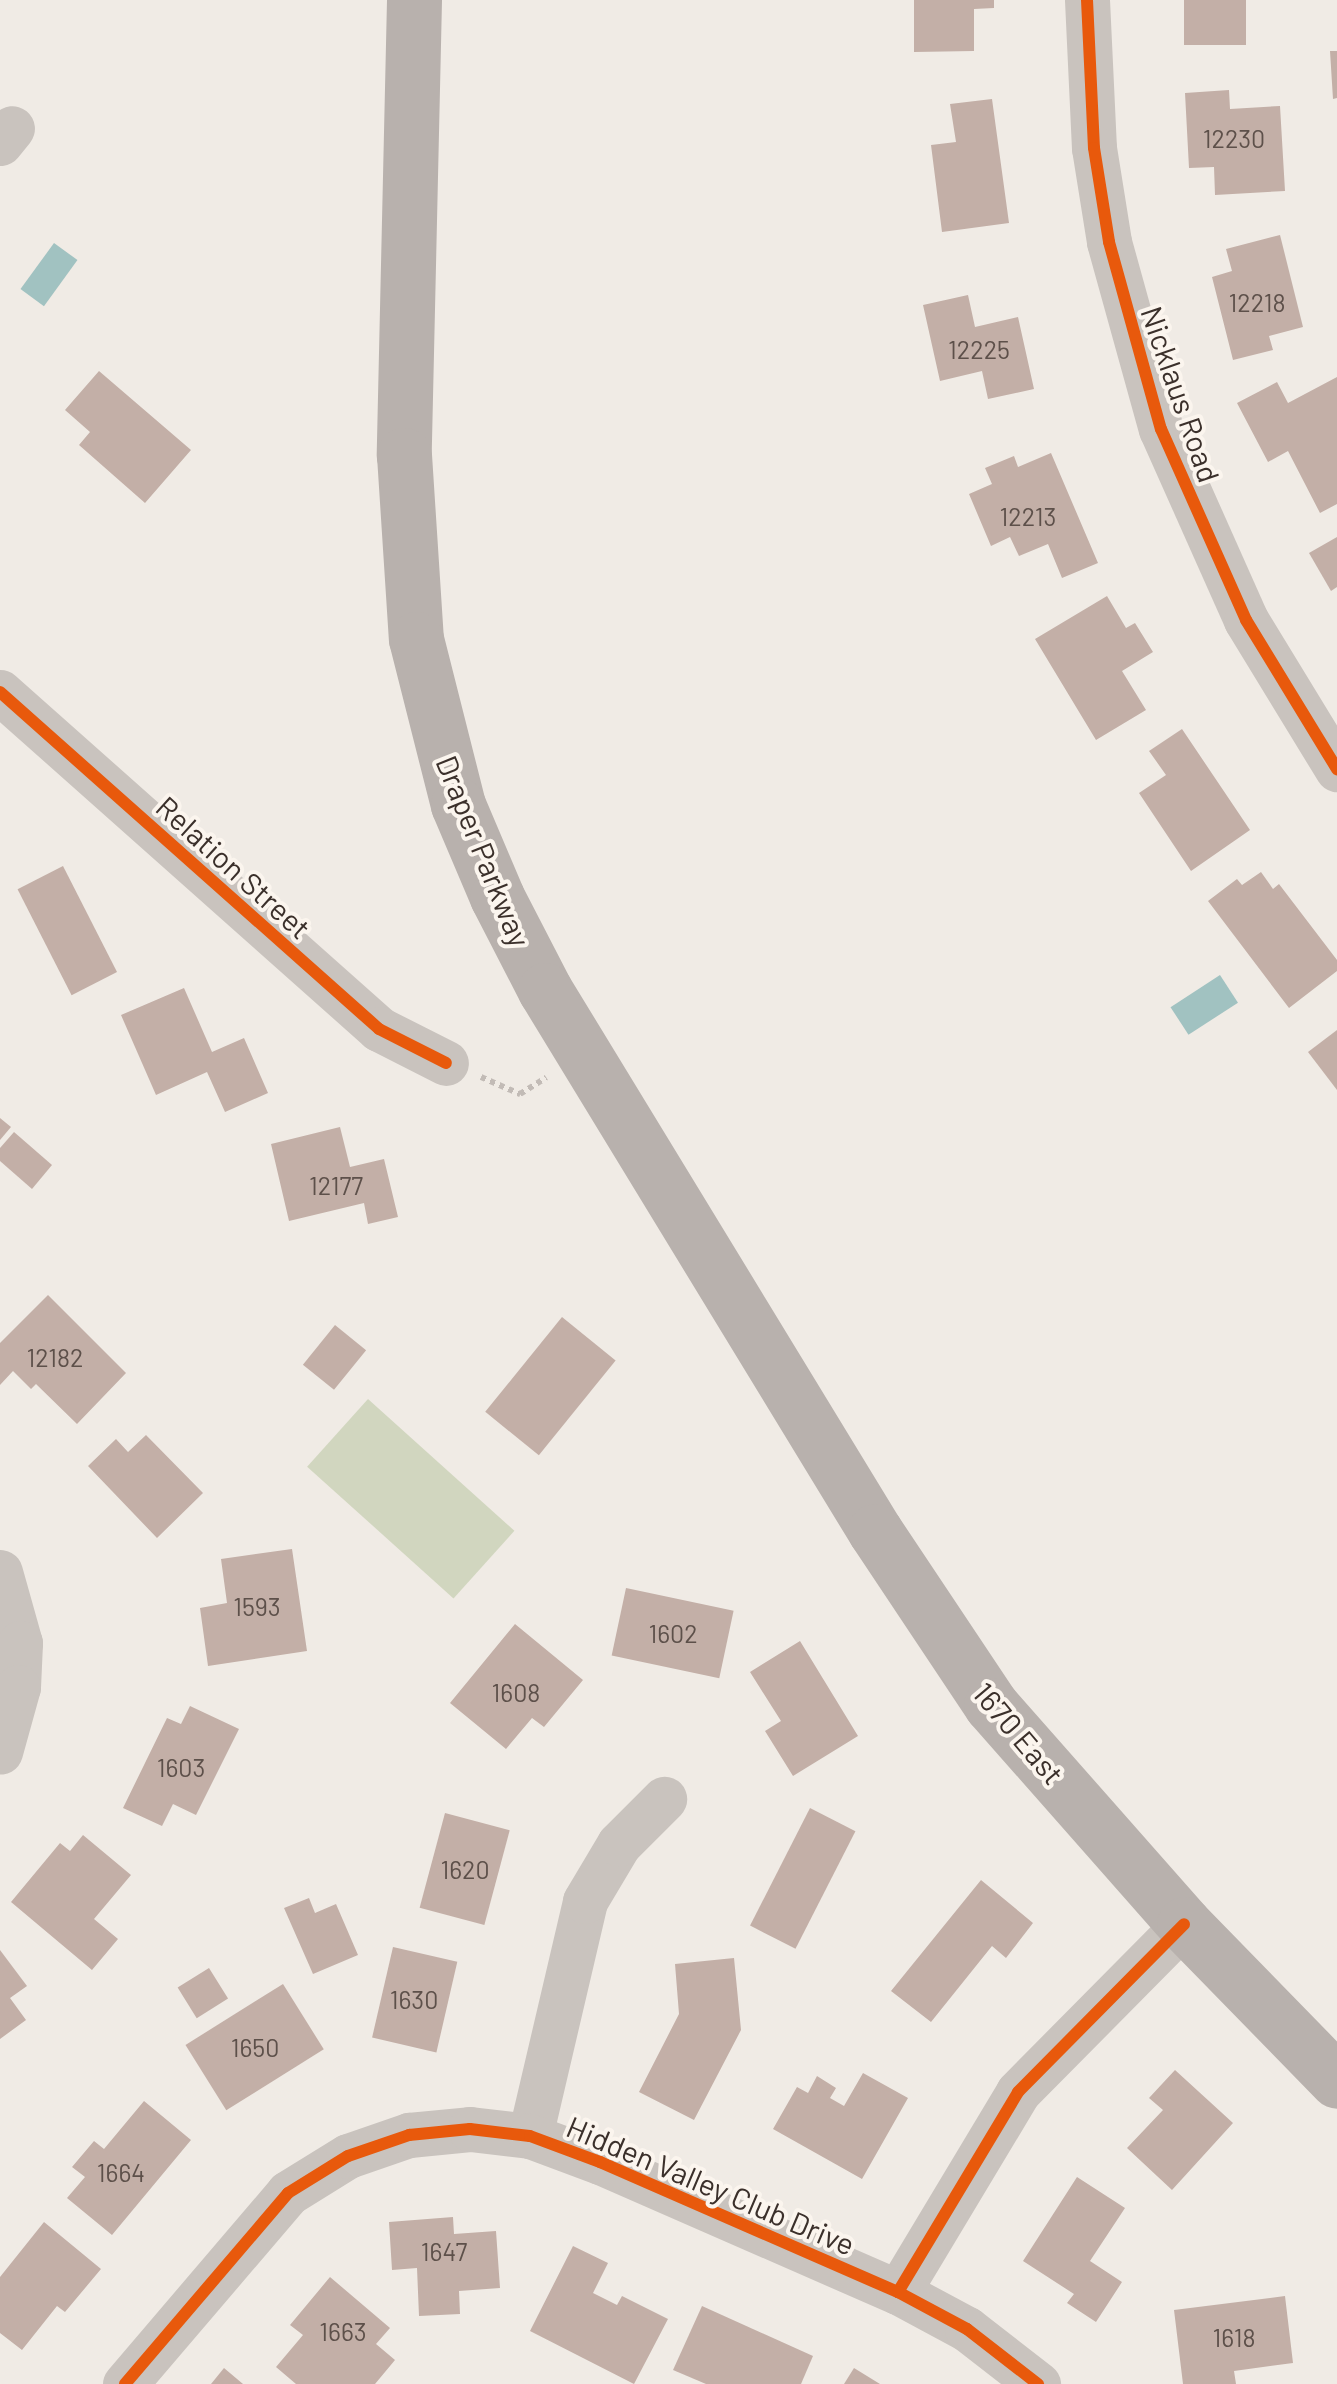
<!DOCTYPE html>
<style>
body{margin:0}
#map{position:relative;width:1337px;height:2384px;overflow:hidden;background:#f0ebe5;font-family:Barlow,sans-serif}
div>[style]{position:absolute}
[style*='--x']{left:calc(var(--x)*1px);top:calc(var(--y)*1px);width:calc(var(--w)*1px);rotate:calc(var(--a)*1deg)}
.green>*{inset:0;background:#d1d6bf;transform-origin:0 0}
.water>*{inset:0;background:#a1c2c1;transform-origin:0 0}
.building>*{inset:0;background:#c3afa7;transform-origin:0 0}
.path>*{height:6px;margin-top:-3px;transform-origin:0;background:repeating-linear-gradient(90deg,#c2bbb6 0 5px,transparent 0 10px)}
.minor>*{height:45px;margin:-22.5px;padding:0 22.5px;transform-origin:22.5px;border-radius:22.5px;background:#c9c3be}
.major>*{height:55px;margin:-27.5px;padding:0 27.5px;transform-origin:27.5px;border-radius:27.5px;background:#b8b1ad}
.cycleway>*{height:12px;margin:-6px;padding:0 6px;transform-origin:6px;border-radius:6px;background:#e8590c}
span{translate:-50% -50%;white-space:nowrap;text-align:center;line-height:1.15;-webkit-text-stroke:8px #fbf5ee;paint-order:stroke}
.number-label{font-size:25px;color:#5d504a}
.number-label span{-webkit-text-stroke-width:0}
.street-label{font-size:30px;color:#3b302b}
</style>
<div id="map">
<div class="green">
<div style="left:368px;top:1399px;width:197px;height:91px;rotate:42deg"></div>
</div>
<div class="water">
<div style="left:54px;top:243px;width:29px;height:57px;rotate:36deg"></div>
<div style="left:1220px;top:975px;width:33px;height:59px;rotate:57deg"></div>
</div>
<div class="building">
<div style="clip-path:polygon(914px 0,994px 0,994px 8px,974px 9px,974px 51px,914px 52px)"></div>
<div style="left:1184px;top:0;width:62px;height:45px"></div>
<div style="clip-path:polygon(1330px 51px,1337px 51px,1337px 98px,1333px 99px)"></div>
<div style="clip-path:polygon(1229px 90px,1230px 109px,1280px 106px,1285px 191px,1215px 195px,1214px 167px,1189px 168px,1185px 93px)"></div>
<div style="clip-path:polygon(992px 99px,1009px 223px,942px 232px,931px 145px,956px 142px,950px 104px)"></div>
<div style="clip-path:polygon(1280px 235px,1303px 327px,1269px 336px,1273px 350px,1233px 360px,1212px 277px,1232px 271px,1226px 249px)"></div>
<div style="clip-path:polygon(968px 295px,975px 327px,1018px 317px,1034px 389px,988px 399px,982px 371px,940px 381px,923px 305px)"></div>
<div style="clip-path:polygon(99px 371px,191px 450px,145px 503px,79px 445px,90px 432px,65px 410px)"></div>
<div style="clip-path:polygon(1337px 377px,1337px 504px,1320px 513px,1288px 451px,1268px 462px,1237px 403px,1277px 382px,1288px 403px)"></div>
<div style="clip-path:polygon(1051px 453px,1098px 563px,1062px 578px,1048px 544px,1019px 556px,1010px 537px,991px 546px,969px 494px,992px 484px,985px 468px,1014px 456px,1018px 467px)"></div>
<div style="clip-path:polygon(1337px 537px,1337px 587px,1331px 591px,1309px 553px)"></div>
<div style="clip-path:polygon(1107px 596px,1126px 628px,1135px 623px,1153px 652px,1122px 671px,1146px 710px,1096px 740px,1035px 639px)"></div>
<div style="clip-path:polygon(1182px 729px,1250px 830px,1191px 871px,1139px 793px,1166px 775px,1149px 751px)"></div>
<div style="left:63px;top:866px;width:119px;height:51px;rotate:63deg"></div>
<div style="clip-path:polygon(1261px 872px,1273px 889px,1279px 884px,1337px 960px,1337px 971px,1289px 1008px,1208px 901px,1237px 879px,1242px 885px)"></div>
<div style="clip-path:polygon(184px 988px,212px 1052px,244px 1038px,268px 1093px,225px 1112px,207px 1072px,156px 1095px,121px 1015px)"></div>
<div style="clip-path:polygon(1337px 1030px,1337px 1090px,1308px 1052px)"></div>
<div style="clip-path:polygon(0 1118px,11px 1127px,0 1140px)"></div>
<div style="clip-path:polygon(340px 1127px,350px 1167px,384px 1159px,398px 1217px,368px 1224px,364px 1203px,289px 1221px,271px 1144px)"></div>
<div style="clip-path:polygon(14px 1132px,52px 1165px,32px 1189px,0 1161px,0 1148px)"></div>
<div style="clip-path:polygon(48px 1295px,126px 1373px,77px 1424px,36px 1384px,31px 1389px,13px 1371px,0 1385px,0 1343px)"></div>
<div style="left:562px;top:1317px;width:69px;height:122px;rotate:39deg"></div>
<div style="left:335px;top:1325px;width:40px;height:51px;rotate:39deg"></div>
<div style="clip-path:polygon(146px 1435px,203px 1493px,157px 1538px,88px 1466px,116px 1439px,128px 1452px)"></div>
<div style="clip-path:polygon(292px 1549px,307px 1651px,208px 1666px,200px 1608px,227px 1603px,221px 1559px)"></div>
<div style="left:626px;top:1588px;width:110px;height:69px;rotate:12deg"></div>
<div style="clip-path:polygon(515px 1624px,583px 1680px,544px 1727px,532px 1718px,506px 1749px,450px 1703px)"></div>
<div style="clip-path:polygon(800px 1641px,858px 1736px,793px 1776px,765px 1731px,781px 1721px,750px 1672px)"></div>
<div style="clip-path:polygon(190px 1706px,239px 1729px,196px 1815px,173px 1804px,162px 1826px,123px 1808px,167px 1718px,181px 1724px)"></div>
<div style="left:810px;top:1808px;width:51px;height:132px;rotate:27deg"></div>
<div style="left:445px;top:1813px;width:67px;height:98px;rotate:15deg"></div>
<div style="clip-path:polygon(83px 1835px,131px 1875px,94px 1919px,118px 1939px,92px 1970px,11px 1902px,60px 1843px,70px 1851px)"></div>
<div style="clip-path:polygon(981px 1880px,1033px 1923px,1006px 1958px,992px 1946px,931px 2022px,891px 1991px)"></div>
<div style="clip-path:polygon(309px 1898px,315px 1913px,336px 1904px,358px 1955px,313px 1974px,284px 1908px)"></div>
<div style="left:393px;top:1947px;width:66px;height:93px;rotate:13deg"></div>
<div style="clip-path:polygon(0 1950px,27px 1986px,10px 1998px,26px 2020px,0 2039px)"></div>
<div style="clip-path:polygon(734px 1958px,741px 2030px,694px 2120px,639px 2092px,679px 2014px,675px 1964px)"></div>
<div style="left:209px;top:1968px;width:36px;height:37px;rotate:58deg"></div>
<div style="left:283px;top:1984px;width:77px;height:115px;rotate:58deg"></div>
<div style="clip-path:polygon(1175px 2070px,1233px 2123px,1172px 2190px,1127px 2148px,1163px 2110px,1149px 2098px)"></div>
<div style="clip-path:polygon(863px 2073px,908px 2098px,862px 2179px,773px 2129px,797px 2087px,808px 2093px,817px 2076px,836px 2088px,830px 2098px,844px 2106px)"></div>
<div style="clip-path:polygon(144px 2101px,191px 2140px,112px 2235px,67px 2198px,85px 2177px,72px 2167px,94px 2141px,104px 2149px)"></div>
<div style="clip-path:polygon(1077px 2177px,1125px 2208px,1090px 2261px,1122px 2282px,1096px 2322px,1067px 2303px,1074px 2294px,1023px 2261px)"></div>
<div style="clip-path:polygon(453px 2217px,454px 2234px,496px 2231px,500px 2288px,459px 2291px,460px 2314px,419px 2316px,417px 2268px,392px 2270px,389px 2222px)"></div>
<div style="clip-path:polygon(44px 2222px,101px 2269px,65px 2312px,57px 2306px,22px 2350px,0 2333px,0 2277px)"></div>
<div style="clip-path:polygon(573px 2246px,608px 2263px,593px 2293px,617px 2305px,622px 2296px,668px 2319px,634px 2384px,530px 2331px)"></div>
<div style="clip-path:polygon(330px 2277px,390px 2328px,376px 2344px,395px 2360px,375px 2384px,296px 2384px,276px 2367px,303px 2335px,290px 2325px)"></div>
<div style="clip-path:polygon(1285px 2296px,1293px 2363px,1234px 2371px,1236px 2384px,1183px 2384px,1174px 2310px)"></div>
<div style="clip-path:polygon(702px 2306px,813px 2356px,801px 2384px,706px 2384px,673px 2370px)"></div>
<div style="clip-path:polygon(224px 2368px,243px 2384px,211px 2384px)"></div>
<div style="clip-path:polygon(854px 2368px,880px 2384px,844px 2384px)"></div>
</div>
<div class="path">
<div style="--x:481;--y:1077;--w:43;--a:23.6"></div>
<div style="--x:520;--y:1094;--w:31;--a:-32"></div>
</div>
<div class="minor">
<div style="--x:1087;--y:0;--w:148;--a:87.3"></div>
<div style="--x:1094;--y:148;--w:95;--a:80.9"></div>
<div style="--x:1109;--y:242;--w:194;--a:74.5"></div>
<div style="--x:1161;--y:429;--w:209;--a:66"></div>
<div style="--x:1246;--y:620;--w:175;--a:58.6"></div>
<div style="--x:0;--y:143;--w:19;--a:-51"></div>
<div style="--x:0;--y:692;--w:507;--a:41.64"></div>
<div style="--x:379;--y:1029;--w:75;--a:26.9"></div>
<div style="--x:0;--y:1572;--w:74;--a:74.3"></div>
<div style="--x:20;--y:1643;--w:44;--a:92.6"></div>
<div style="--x:18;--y:1687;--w:67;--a:105.5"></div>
<div style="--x:530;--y:2136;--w:241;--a:-76.8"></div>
<div style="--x:585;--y:1901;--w:66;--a:-59.2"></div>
<div style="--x:619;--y:1844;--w:64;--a:-45"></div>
<div style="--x:898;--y:2292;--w:233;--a:-59"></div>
<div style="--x:1018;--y:2092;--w:236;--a:-45.3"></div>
<div style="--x:125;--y:2384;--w:251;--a:-49.5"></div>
<div style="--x:288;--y:2193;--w:70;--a:-31.7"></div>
<div style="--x:348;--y:2156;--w:65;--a:-19"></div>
<div style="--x:409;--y:2135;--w:61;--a:-5.6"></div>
<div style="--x:470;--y:2129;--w:60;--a:6.7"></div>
<div style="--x:530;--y:2136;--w:75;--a:20.4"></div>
<div style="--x:600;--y:2162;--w:325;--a:23.6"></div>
<div style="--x:898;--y:2292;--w:78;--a:28.2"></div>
<div style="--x:967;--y:2329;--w:90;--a:37.8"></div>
</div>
<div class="major">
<div style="--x:414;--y:0;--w:455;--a:91.3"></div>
<div style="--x:404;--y:455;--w:184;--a:86.3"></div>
<div style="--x:416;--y:639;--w:171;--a:75.8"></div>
<div style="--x:458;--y:805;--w:100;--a:67"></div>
<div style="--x:497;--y:897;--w:105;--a:62.7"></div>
<div style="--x:545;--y:990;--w:634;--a:58.62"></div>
<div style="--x:875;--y:1531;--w:209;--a:56.3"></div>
<div style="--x:991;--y:1705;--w:292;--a:48.6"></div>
<div style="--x:1184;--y:1924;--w:219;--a:45.7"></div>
</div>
<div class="cycleway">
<div style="--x:1087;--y:0;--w:148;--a:87.3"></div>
<div style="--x:1094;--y:148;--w:95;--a:80.9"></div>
<div style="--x:1109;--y:242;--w:194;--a:74.5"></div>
<div style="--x:1161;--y:429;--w:209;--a:66"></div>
<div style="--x:1246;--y:620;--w:175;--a:58.6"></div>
<div style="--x:0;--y:692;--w:507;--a:41.64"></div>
<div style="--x:379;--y:1029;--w:75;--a:26.9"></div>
<div style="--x:898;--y:2292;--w:233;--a:-59"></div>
<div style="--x:1018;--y:2092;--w:236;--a:-45.3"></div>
<div style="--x:125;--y:2384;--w:251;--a:-49.5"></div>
<div style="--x:288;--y:2193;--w:70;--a:-31.7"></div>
<div style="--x:348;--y:2156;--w:65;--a:-19"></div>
<div style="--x:409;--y:2135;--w:61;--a:-5.6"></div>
<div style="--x:470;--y:2129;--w:60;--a:6.7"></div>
<div style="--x:530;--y:2136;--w:75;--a:20.4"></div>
<div style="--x:600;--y:2162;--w:325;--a:23.6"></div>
<div style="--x:898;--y:2292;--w:78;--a:28.2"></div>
<div style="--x:967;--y:2329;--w:90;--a:37.8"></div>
</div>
<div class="number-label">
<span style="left:1234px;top:138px">12230</span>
<span style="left:1257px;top:302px">12218</span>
<span style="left:979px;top:349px">12225</span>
<span style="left:1028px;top:516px">12213</span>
<span style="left:336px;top:1185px">12177</span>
<span style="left:55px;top:1357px">12182</span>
<span style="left:257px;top:1606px">1593</span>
<span style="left:673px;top:1633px">1602</span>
<span style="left:516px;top:1692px">1608</span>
<span style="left:181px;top:1767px">1603</span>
<span style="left:465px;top:1869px">1620</span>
<span style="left:414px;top:1999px">1630</span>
<span style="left:255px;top:2047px">1650</span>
<span style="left:121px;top:2172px">1664</span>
<span style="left:444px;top:2251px">1647</span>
<span style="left:343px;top:2331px">1663</span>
<span style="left:1234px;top:2337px">1618</span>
</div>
<div class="street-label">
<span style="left:1181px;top:394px;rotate:71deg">Nicklaus Road</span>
<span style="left:484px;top:851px;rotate:68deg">Draper Parkway</span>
<span style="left:234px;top:867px;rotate:42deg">Relation Street</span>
<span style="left:1019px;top:1733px;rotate:50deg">1670 East</span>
<span style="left:711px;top:2185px;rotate:23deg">Hidden Valley Club Drive</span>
</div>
</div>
